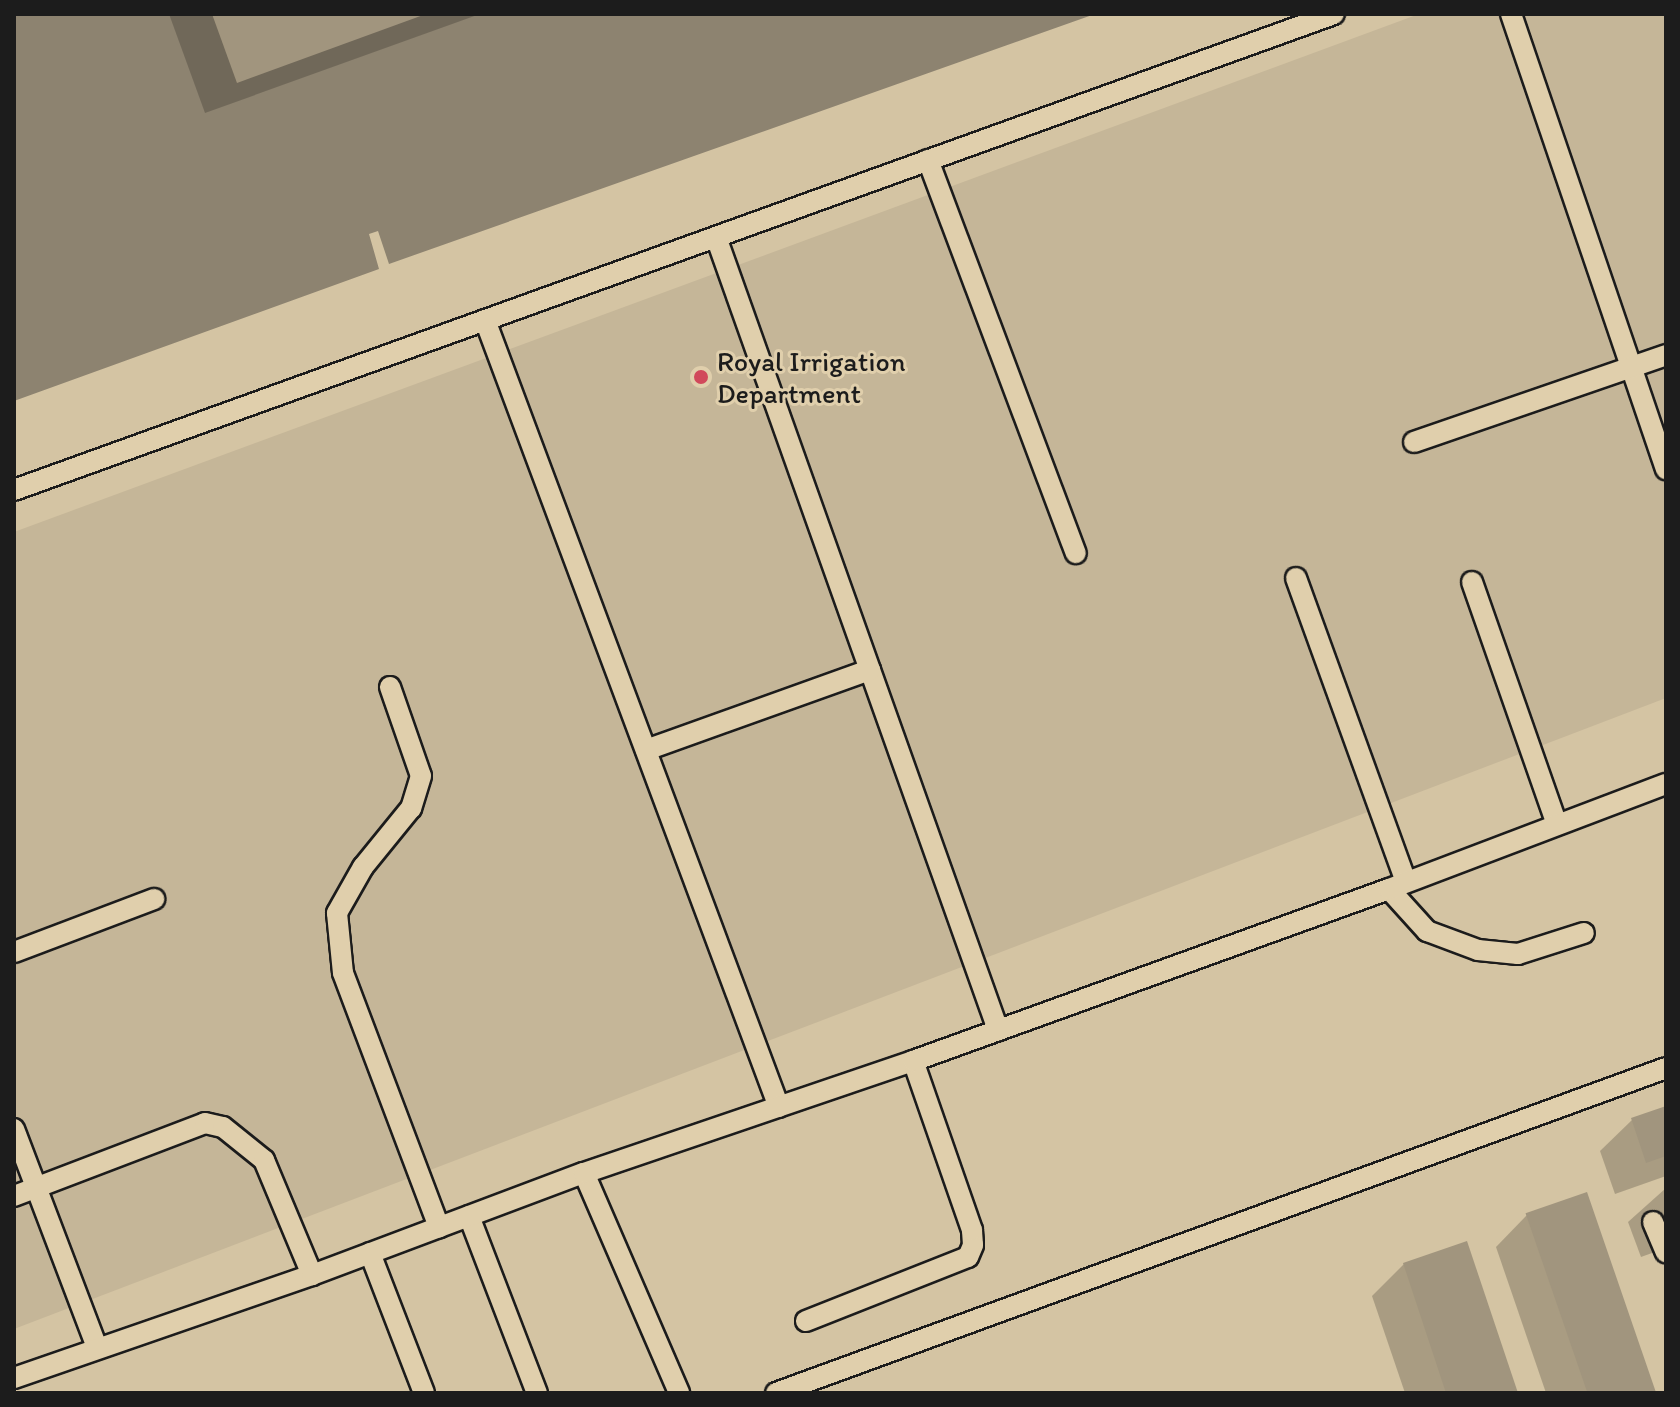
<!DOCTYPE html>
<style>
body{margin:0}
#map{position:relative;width:1680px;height:1407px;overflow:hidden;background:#d4c4a3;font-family:Itim,sans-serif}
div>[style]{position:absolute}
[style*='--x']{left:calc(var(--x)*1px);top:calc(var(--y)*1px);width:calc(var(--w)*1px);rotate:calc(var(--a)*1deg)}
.built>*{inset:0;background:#c5b698}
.water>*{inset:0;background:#8d8370}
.shadow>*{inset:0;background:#0003}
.building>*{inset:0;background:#a1957e;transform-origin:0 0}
.roads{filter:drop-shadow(2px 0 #1c1c1c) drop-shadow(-2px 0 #1c1c1c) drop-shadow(0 2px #1c1c1c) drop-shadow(0 -2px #1c1c1c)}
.lane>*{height:20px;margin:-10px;padding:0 10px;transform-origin:10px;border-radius:10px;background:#e0cfac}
.dots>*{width:22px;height:22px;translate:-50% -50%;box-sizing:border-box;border:4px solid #e0cfac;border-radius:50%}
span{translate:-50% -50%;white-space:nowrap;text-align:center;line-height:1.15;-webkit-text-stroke:6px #e0cfac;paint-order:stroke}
.poi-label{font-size:28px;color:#1c1c1c}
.left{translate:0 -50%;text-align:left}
.frame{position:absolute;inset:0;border:16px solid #1c1c1c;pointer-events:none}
</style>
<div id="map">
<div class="built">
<div style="clip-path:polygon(1419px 14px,1666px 14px,1666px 698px,14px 1329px,14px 532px)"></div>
</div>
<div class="water">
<div style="clip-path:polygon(14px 14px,1095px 14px,389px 264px,378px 231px,369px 234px,379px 269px,14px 401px)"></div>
</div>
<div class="shadow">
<div style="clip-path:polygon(169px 14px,480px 14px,205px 113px)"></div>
<div style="clip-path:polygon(1666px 1108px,1666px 1176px,1615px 1194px,1600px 1151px,1632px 1120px)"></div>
<div style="clip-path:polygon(1666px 1188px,1666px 1248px,1641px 1257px,1628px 1222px)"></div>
<div style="clip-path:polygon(1527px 1215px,1655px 1393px,1546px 1393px,1496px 1247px)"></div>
<div style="clip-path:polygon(1404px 1264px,1516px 1393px,1405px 1393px,1372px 1296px)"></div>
</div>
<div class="building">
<div style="clip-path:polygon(212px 14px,426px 14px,237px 83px)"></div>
<div style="clip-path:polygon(1666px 1106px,1666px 1156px,1646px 1163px,1631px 1118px)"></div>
<div style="left:1587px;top:1192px;width:213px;height:65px;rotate:71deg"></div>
<div style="clip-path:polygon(1467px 1241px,1518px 1393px,1446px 1393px,1403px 1263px)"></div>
</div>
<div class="roads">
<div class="lane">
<div style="--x:1511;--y:14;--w:481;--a:71.2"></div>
<div style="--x:928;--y:160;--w:420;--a:69.4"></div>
<div style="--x:716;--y:237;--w:842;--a:70.42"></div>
<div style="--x:485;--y:320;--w:840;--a:69.52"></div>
<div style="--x:1414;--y:442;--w:267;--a:-19"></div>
<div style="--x:14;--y:490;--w:1403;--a:-19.83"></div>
<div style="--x:1296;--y:578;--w:323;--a:70.1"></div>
<div style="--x:1472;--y:582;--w:257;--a:70.7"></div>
<div style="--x:390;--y:687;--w:94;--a:70.8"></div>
<div style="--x:421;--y:776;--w:34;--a:107"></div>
<div style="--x:411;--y:808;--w:76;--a:129.1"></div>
<div style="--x:363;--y:867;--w:53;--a:119.5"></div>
<div style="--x:337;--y:913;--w:60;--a:84.3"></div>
<div style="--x:343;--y:973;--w:272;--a:69.3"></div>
<div style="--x:646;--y:750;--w:238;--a:-19.7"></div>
<div style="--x:1389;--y:889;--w:57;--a:47.9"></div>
<div style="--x:1427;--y:931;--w:54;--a:20.4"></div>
<div style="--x:1478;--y:950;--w:40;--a:5.7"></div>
<div style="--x:1518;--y:954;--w:69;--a:-17.7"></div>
<div style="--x:14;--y:952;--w:150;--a:-20.7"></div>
<div style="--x:14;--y:1129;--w:233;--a:69.2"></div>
<div style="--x:584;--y:1173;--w:240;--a:66.6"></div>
<div style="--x:14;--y:1196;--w:204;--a:-20.9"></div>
<div style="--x:205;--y:1123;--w:18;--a:13"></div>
<div style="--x:223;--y:1127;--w:53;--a:38.8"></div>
<div style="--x:264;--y:1160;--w:125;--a:67.3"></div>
<div style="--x:469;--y:1216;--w:190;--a:69"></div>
<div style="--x:1653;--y:1222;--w:33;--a:67"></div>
<div style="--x:370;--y:1253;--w:150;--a:68.9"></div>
<div style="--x:806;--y:1321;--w:174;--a:-21.6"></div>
<div style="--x:968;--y:1257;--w:13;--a:-67"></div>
<div style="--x:973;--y:1245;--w:15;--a:-94"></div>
<div style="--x:972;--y:1230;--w:179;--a:-109.2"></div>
<div style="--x:14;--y:1378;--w:315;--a:-19.1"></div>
<div style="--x:312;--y:1275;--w:290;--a:-20.6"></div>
<div style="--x:584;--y:1173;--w:348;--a:-18.8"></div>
<div style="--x:913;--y:1061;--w:506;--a:-19.87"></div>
<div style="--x:1389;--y:889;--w:296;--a:-20.8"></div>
<div style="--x:776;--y:1393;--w:947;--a:-20.06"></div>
</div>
</div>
<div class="dots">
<div style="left:701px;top:377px;background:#d1495b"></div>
</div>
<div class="poi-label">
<span class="left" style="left:717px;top:377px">Royal Irrigation<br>Department</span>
</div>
<div class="frame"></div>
</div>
